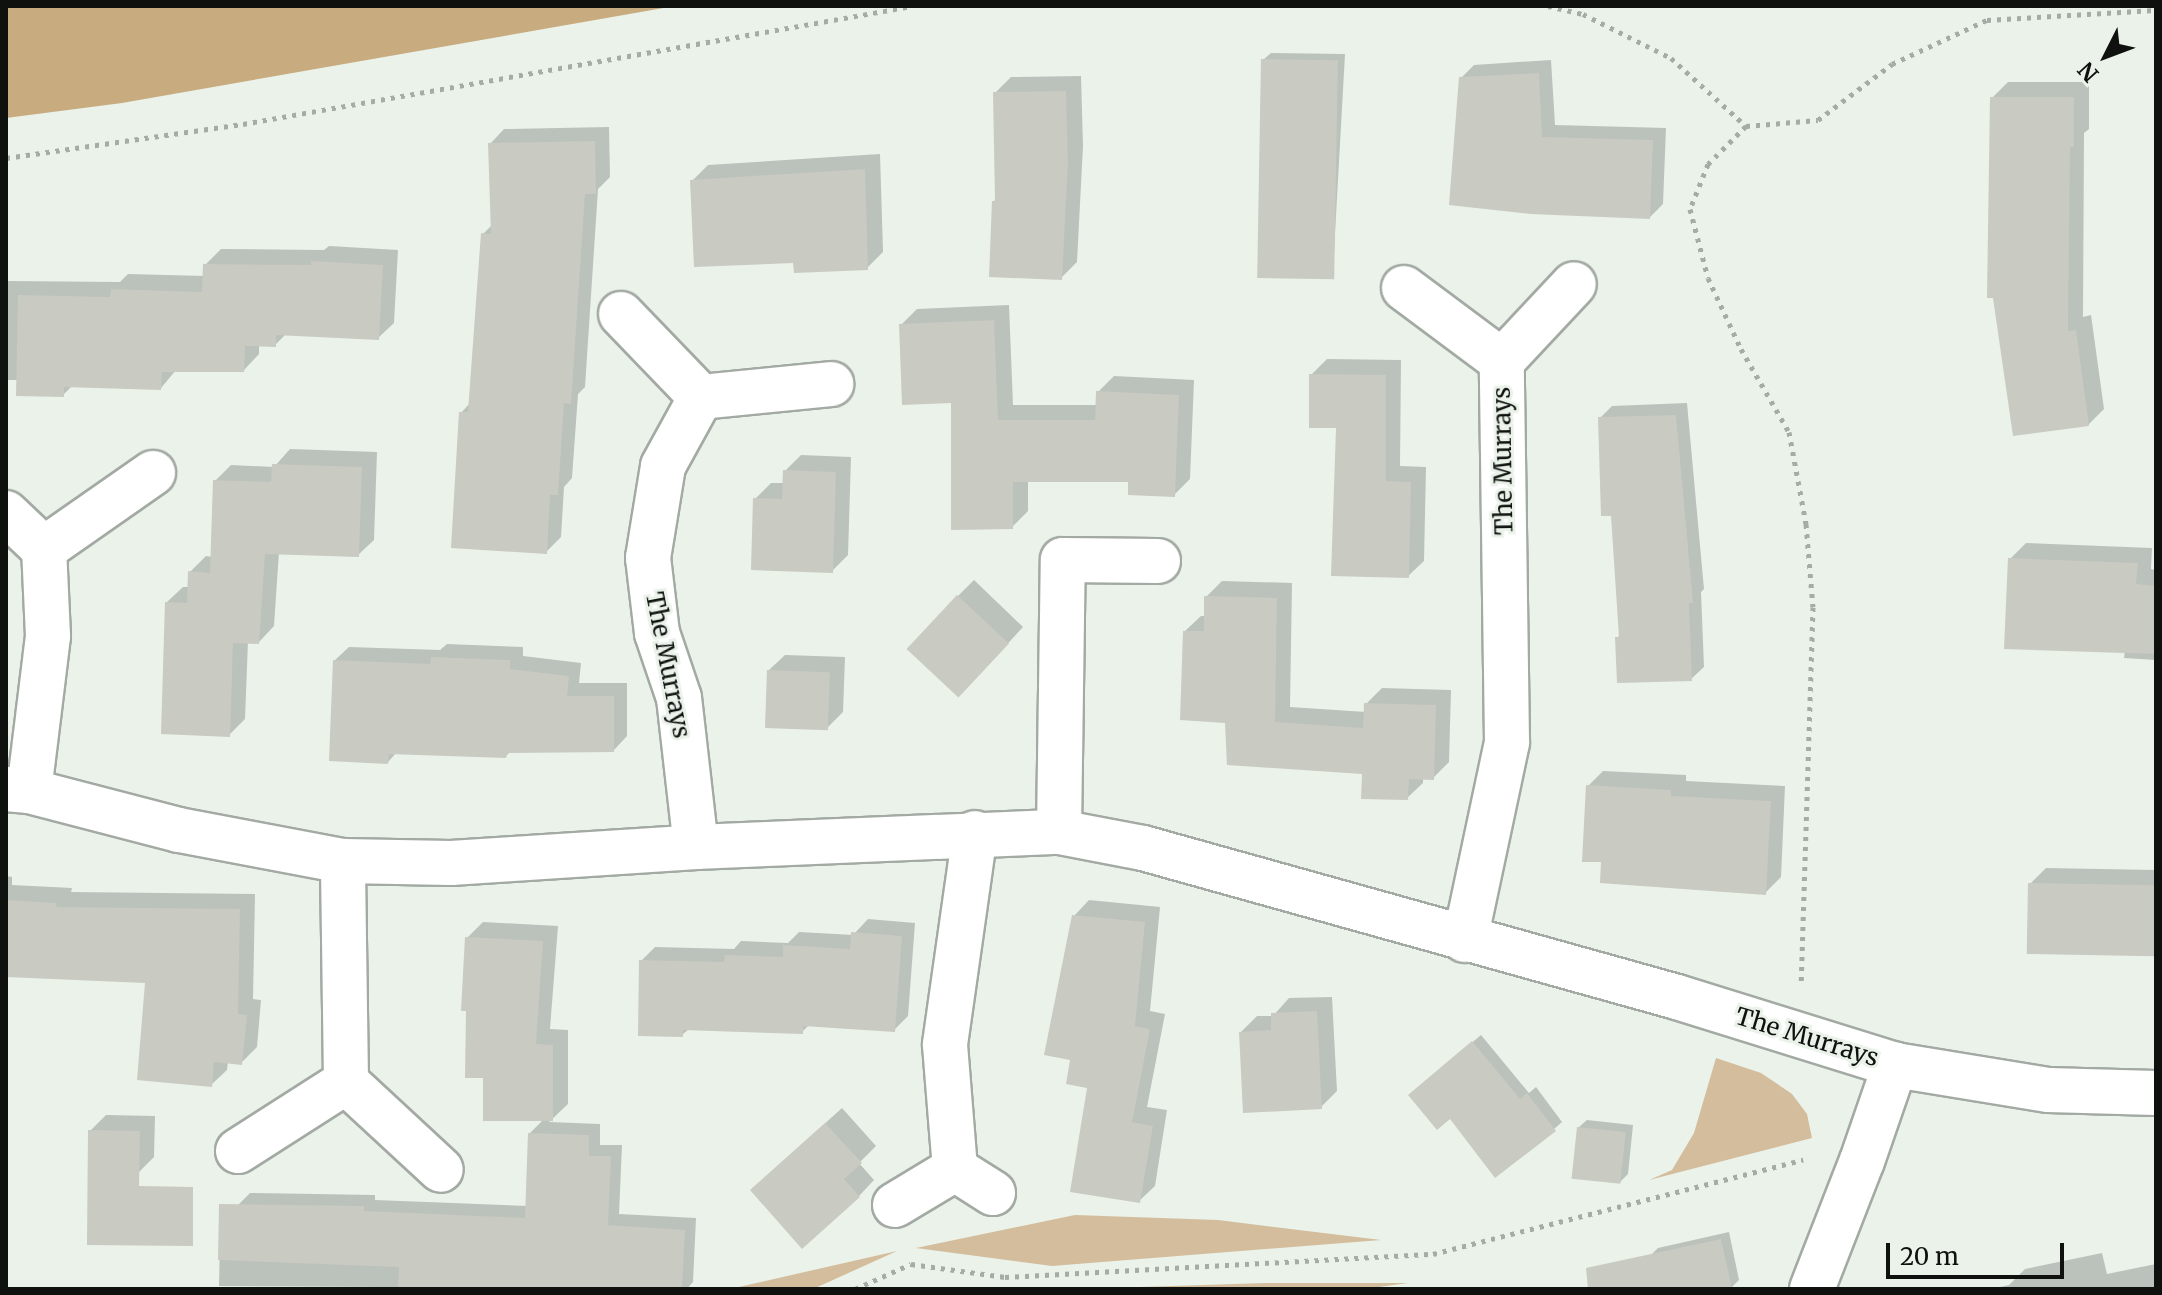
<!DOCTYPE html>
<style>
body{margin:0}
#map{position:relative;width:2162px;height:1295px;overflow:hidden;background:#eaf2ea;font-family:Merriweather,serif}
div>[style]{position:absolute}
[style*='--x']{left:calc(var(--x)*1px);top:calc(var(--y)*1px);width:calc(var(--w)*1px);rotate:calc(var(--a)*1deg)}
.green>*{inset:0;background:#d3bd9c}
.forest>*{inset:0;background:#c8ab7f}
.shadow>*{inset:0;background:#0003}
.building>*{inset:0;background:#c9cac1;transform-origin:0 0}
.path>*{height:5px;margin-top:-2.5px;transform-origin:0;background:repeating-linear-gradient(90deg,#a5aba5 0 4px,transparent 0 10px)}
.roads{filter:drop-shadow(2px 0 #a3aaa3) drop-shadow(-2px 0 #a3aaa3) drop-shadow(0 2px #a3aaa3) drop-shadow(0 -2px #a3aaa3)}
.minor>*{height:44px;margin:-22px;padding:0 22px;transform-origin:22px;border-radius:22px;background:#fff}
span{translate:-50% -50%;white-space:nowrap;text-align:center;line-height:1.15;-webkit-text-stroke:6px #eaf2ea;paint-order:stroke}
.street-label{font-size:24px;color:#0f110f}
.frame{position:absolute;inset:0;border:8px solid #0f110f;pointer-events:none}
.north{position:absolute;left:2066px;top:16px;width:80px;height:80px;-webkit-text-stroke:6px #eaf2ea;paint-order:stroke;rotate:228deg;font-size:22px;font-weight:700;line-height:32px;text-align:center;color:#0f110f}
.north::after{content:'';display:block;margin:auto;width:28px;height:36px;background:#0f110f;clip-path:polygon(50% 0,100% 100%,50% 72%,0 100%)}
.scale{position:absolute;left:1886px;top:1243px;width:178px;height:36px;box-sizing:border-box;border:4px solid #0f110f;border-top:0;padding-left:10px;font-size:24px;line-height:28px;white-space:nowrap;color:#0f110f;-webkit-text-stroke:6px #eaf2ea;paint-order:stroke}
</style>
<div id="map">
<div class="green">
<div style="clip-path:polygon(1716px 1058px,1761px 1073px,1792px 1094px,1807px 1114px,1812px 1138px,1649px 1180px,1672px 1170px,1694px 1133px)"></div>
<div style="clip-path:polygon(1075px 1215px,1218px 1220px,1381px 1240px,1052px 1266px,916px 1248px)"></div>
<div style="clip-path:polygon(897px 1251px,813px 1289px,730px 1289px)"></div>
<div style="clip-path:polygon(1266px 1283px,1408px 1283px,1364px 1289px,1076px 1289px)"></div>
</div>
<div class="forest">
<div style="clip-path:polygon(6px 6px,675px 6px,122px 103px,6px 118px)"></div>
</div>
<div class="shadow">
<div style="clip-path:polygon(1271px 53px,1345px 54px,1333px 270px,1325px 278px,1263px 60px)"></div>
<div style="clip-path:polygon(1551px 60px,1555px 125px,1666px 128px,1663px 204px,1650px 217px,1461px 78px,1474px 65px)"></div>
<div style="clip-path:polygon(1081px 76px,1083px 146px,1077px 262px,1061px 278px,993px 202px,997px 198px,995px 93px,1011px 77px)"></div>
<div style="clip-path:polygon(2008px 82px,2089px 82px,2089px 129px,2084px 133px,2083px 317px,2091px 315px,2104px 409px,2088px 425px,1995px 296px,1992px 98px)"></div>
<div style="clip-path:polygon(609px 127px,610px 177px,598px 189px,585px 387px,578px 394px,572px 478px,564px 487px,561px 537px,546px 552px,461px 413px,470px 403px,483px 234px,492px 225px,490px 144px,504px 129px)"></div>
<div style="clip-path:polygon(880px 154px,883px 252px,867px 268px,795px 261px,692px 181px,708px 165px)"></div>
<div style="clip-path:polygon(329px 246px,398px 250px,394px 323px,378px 338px,286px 334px,275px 345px,259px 344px,259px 354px,244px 370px,176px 370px,161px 388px,73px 385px,63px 395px,18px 380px,6px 380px,6px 281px,120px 282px,128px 274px,205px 276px,205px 265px,221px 249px,324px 250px)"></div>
<div style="clip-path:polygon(1009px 305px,1013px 405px,1097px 405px,1098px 392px,1114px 376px,1194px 380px,1190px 479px,1174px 495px,1130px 480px,1028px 480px,1028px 511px,1012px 527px,953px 401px,901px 325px,917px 309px)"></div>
<div style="clip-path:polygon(1327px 359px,1401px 360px,1400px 466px,1426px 467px,1424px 561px,1408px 576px,1311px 375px)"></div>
<div style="clip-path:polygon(1687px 403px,1704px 589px,1701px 592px,1704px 667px,1691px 679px,1617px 638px,1621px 634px,1613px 514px,1600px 418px,1612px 406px)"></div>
<div style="clip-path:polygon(290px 449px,377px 452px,374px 540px,358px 555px,279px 552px,274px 626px,259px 642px,248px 641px,245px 719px,229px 735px,167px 602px,183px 587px,190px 587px,190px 572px,206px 556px,212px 557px,215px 481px,231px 465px,274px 467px)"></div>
<div style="clip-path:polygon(801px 455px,851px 457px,848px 555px,832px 571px,755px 499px,771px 483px,785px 483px,785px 471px)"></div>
<div style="clip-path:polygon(2026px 543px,2152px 548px,2151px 569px,2156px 570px,2156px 660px,2124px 658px,2125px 651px,2010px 559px)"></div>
<div style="clip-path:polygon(974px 580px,1023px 627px,974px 680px,958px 596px)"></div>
<div style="clip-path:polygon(1222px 581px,1292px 583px,1290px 707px,1366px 712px,1366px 704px,1382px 688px,1451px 690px,1449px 762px,1433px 778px,1423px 777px,1423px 783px,1407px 798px,1364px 772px,1226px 721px,1185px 631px,1201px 616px,1206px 616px,1206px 597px)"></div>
<div style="clip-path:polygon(447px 644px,523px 647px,523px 656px,581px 663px,579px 683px,627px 683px,627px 736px,614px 750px,511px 751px,506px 756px,397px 752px,388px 762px,335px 660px,349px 647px,440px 650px)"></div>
<div style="clip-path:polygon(785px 655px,845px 657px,843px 712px,827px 728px,769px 670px)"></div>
<div style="clip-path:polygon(1603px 771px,1686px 775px,1686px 781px,1785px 786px,1781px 877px,1765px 893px,1603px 860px,1588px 786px)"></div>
<div style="clip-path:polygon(2046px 868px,2156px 870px,2156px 957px,2030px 884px)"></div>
<div style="clip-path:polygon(6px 876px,12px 877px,12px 885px,72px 888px,71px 892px,255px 894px,253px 999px,261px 1000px,257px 1047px,241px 1063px,228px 1061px,227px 1070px,211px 1085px,147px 981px,6px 975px)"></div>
<div style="clip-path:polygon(1089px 900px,1160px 907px,1150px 1011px,1165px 1014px,1147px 1107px,1167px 1110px,1155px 1186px,1139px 1201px,1089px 1087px,1072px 1059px,1074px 916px)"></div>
<div style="clip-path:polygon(868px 919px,915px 923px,908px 1016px,894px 1030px,810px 1024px,802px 1032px,689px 1029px,682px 1035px,641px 961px,655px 947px,734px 949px,741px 941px,788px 943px,799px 932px,853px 935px)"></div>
<div style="clip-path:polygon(483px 922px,558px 926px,550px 1029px,568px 1030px,568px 1104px,549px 1122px,600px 1124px,600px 1145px,622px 1145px,619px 1214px,696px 1218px,693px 1282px,687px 1289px,219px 1286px,220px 1240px,239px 1204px,250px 1193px,375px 1195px,375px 1200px,527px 1206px,530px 1133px,544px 1119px,485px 1076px,467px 938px)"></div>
<div style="clip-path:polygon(1332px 997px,1337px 1091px,1321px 1107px,1241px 1032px,1257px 1016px,1273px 1016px,1289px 998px)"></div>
<div style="clip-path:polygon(1481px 1035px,1529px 1093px,1536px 1087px,1562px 1122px,1554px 1129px,1451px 1116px,1419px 1087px)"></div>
<div style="clip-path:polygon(842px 1108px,876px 1146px,859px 1163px,874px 1180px,859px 1196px,768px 1175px)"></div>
<div style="clip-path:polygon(106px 1115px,155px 1116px,154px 1157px,138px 1173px,90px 1131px)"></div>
<div style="clip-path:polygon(1587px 1120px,1633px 1125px,1628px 1174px,1620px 1182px,1579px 1127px)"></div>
<div style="clip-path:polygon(1729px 1232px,1739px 1280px,1731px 1288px,1658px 1289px,1651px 1255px,1658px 1248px)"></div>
<div style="clip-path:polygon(2102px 1253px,2107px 1274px,2156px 1264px,2156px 1289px,1991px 1289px,2009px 1285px,2025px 1269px)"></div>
</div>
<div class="building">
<div style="left:1261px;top:59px;width:77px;height:219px;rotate:1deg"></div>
<div style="clip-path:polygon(1539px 73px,1542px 137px,1653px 140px,1650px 219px,1531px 214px,1449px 205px,1459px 77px)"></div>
<div style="clip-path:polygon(1066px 91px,1068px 163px,1062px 280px,989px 277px,992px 201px,995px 201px,993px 92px)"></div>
<div style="clip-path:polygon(1990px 97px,2074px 97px,2074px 147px,2070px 147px,2068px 331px,2076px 330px,2089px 426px,2013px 436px,1993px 298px,1987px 298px)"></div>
<div style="clip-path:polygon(595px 141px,596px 194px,585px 194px,571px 404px,564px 403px,558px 495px,550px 495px,547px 554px,451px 548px,459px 412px,468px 412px,481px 233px,491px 234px,488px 143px)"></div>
<div style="clip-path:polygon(865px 169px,868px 270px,794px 273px,793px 263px,694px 267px,690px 180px)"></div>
<div style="clip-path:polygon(311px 261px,383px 265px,379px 340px,276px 335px,276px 347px,245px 346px,244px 372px,162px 372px,161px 390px,64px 387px,64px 397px,16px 396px,18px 295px,110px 297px,111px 289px,202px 292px,203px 264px,311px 265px)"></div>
<div style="clip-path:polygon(994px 320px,998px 420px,1095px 420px,1096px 391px,1179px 395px,1175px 497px,1128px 495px,1128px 482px,1013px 482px,1013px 529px,951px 530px,951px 403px,902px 405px,899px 324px)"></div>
<div style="clip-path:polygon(1309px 374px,1386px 375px,1386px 481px,1411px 482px,1409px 578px,1331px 576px,1336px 428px,1309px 428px)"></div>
<div style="clip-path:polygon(1676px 415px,1693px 603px,1689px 603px,1692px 681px,1617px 683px,1615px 637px,1619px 637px,1611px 516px,1601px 516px,1598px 417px)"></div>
<div style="clip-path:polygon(272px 464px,362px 467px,359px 557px,265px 554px,259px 644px,233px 643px,230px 737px,161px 734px,165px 602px,187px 603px,188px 571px,210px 573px,213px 480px,271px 482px)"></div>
<div style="clip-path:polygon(783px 470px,836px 472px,833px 573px,751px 570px,753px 498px,782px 499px)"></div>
<div style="clip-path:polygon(2008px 558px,2138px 563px,2136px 584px,2156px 586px,2156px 654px,2004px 649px)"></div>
<div style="left:957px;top:595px;width:71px;height:74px;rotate:43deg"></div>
<div style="clip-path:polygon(1204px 596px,1277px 598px,1275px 722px,1363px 728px,1364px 703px,1436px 705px,1434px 780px,1409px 779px,1408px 800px,1361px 799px,1362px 774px,1227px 765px,1225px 723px,1180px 720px,1183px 631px,1204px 631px)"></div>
<div style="clip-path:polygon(431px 657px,510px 660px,510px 669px,569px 676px,567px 696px,614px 696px,614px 752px,507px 753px,506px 758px,389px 754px,388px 764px,329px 761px,333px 660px,430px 664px)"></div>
<div style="left:767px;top:670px;width:63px;height:58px;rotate:2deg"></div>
<div style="clip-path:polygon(1586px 785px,1671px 790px,1671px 796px,1771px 801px,1766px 895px,1600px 883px,1601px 862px,1582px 862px)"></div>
<div style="left:2028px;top:883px;width:128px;height:71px;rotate:1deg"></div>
<div style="clip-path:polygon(6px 900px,57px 903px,56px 907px,240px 909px,238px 1014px,247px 1015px,242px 1065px,214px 1062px,212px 1087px,137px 1080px,145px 983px,6px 977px)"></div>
<div style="clip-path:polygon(1072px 915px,1145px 922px,1135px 1026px,1150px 1029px,1132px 1122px,1153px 1126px,1140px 1203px,1070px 1192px,1087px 1088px,1066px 1084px,1070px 1060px,1044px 1055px)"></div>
<div style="clip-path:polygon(851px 932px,902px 936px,895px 1032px,803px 1026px,803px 1034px,683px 1030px,683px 1037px,638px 1036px,639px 960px,724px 962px,725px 955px,783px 957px,783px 945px,850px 949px)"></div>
<div style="clip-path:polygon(465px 937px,543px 941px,536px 1044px,553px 1045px,553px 1121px,483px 1121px,483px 1078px,465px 1078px,466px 1011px,461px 1011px)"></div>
<div style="clip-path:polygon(1317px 1011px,1322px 1109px,1243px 1113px,1239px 1032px,1271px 1030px,1271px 1013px)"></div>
<div style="clip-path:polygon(1472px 1041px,1520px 1099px,1527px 1093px,1556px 1131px,1495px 1178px,1450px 1119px,1437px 1130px,1408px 1095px)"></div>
<div style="clip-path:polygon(825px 1123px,862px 1163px,844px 1179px,860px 1197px,802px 1249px,750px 1190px)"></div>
<div style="left:1577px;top:1127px;width:49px;height:52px;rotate:6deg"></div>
<div style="clip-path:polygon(88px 1130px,140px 1131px,139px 1186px,193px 1187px,193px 1246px,87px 1245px)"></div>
<div style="clip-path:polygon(528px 1133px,589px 1135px,589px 1156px,611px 1156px,608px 1225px,685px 1230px,682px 1289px,398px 1289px,399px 1267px,218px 1260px,219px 1204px,364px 1206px,364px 1211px,525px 1218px)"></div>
<div style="clip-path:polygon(1721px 1239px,1732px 1289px,1588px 1289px,1586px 1268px)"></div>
</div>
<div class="path">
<div style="--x:1548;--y:6;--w:36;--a:13"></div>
<div style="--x:1583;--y:14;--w:98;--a:26.6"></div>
<div style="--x:1671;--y:58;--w:101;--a:42.2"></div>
<div style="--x:1746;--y:126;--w:72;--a:-4.8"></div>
<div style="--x:1818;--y:120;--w:93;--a:-37.1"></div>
<div style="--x:1892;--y:64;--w:105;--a:-24.9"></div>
<div style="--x:1987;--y:20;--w:169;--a:-3.4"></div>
<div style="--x:1746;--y:126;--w:54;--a:135"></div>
<div style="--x:1708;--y:164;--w:48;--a:111.8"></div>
<div style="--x:1690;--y:209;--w:71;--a:75.4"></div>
<div style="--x:1708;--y:278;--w:78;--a:65.1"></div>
<div style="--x:1741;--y:349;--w:96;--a:60"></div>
<div style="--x:1789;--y:432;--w:94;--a:79.5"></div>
<div style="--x:1806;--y:524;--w:83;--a:85.2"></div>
<div style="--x:1813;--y:607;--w:374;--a:91.8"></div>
<div style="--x:6;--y:158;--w:239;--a:-8.2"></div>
<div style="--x:243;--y:124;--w:679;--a:-10"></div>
<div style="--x:855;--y:1289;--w:61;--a:-24.1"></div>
<div style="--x:911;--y:1264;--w:95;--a:7.9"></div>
<div style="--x:1005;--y:1277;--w:429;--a:-3.1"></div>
<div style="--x:1433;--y:1254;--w:382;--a:-14.3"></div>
</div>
<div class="roads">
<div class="minor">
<div style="--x:1404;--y:288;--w:122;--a:36.7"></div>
<div style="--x:621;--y:314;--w:115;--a:46.1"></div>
<div style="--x:6;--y:513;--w:52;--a:43.5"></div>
<div style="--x:6;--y:789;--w:23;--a:5"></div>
<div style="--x:29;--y:791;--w:155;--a:14.6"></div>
<div style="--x:179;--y:830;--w:167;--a:10.7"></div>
<div style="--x:343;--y:861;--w:108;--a:1.1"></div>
<div style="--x:451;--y:863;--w:246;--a:-3.7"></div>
<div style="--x:696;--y:847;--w:363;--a:-2.4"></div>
<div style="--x:1059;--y:832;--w:86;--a:10.8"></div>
<div style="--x:1143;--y:848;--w:554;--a:15.59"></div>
<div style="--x:1677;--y:997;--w:228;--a:17.3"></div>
<div style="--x:1895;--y:1065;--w:155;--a:9.3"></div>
<div style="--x:2048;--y:1090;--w:108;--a:1.6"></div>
<div style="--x:29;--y:791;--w:156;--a:-83"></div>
<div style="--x:48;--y:636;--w:87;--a:-92.6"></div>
<div style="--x:44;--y:549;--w:133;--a:-34.9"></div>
<div style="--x:1059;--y:832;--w:272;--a:-89.2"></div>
<div style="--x:1063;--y:560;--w:95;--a:0.6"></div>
<div style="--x:696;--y:847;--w:150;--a:-96.5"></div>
<div style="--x:679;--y:698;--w:69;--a:-108.7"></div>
<div style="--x:657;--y:633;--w:76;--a:-96.8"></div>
<div style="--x:648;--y:558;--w:93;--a:-80.7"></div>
<div style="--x:663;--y:466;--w:79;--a:-61.2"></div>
<div style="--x:701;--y:397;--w:131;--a:-5.7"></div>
<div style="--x:1465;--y:940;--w:202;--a:-78"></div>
<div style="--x:1507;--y:742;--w:381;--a:-90.8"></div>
<div style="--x:1502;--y:361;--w:105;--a:-46.9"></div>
<div style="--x:346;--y:1082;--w:129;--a:42.8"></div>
<div style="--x:238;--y:1151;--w:128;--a:-32.6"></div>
<div style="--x:346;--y:1082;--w:221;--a:-90.8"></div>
<div style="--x:955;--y:1169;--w:45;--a:32.3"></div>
<div style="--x:895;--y:1205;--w:70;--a:-31"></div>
<div style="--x:955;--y:1169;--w:125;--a:-94.6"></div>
<div style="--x:945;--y:1044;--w:213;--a:-81.9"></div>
<div style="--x:1812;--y:1289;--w:137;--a:-68.7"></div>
<div style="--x:1862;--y:1161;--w:102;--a:-71"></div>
</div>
</div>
<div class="street-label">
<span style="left:1503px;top:461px;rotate:-91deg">The Murrays</span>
<span style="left:668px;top:665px;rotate:79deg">The Murrays</span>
<span style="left:1807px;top:1037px;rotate:17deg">The Murrays</span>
</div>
<div class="frame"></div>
<div class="north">N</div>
<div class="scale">20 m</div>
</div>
